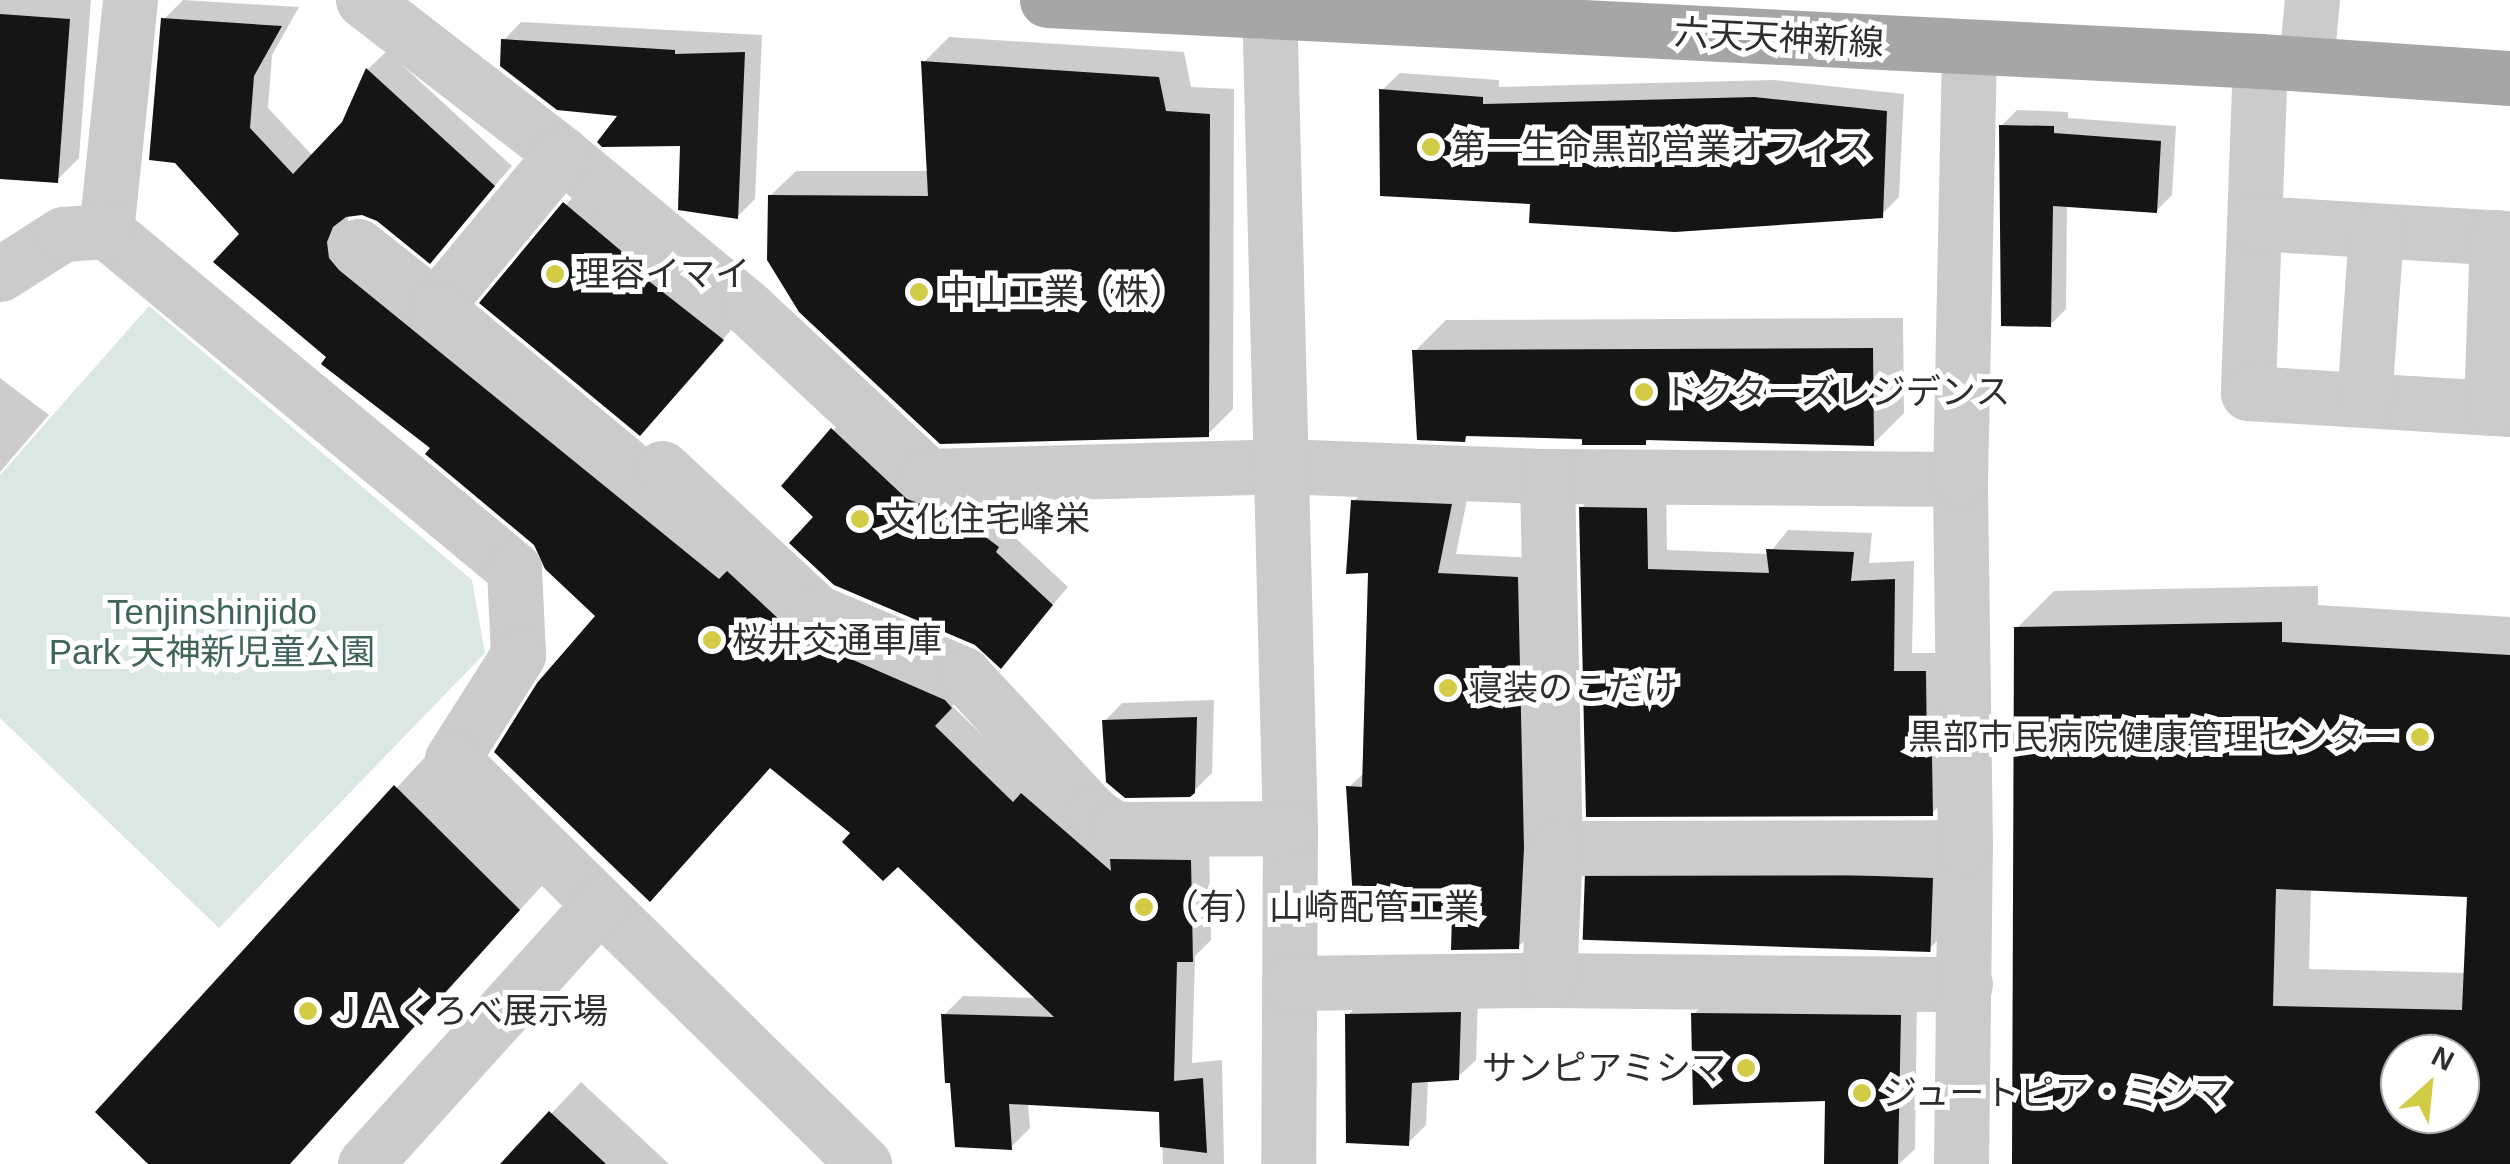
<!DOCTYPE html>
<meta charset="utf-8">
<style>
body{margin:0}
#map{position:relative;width:2510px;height:1164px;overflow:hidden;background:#fff;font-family:Arial,"Noto Sans JP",sans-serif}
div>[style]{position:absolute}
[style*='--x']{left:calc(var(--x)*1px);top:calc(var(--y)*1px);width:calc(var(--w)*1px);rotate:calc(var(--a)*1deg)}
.green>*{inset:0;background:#dbe7e1}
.shadow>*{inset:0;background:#0003}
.building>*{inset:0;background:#151515;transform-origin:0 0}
.minor>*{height:55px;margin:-27.5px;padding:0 27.5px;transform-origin:27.5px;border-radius:27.5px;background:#cbcbcb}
.major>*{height:55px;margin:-27.5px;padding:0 27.5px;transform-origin:27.5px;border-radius:27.5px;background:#a6a6a6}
.dots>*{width:28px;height:28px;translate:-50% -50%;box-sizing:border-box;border:5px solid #fff;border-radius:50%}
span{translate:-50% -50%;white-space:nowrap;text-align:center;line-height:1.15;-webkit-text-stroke:10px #fff;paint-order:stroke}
.street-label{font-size:35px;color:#2e2e2e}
.poi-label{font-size:35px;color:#2e2e2e}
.left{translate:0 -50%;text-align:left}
.right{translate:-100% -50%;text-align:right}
.park-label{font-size:35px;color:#416555}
.north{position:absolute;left:2380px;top:1034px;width:100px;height:100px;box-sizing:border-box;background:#fff;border:2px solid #ababab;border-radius:50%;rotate:27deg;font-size:28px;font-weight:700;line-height:40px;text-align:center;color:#2e2e2e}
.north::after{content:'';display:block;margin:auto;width:35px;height:45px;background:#d1cb45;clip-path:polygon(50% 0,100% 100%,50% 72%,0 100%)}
</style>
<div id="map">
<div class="green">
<div style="clip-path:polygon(149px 306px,472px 580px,485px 653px,219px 928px,0 718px,0 475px)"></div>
</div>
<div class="shadow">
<div style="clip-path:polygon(0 0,91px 0,79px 158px,57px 180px,0 177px)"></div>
<div style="clip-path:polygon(183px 0,299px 7px,272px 55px,268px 108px,313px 156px,345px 123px,368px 69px,387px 51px,512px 166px,430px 260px,378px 219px,362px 212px,348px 215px,348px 239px,969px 688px,952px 706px,1033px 784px,1209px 842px,1211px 940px,1195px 956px,1192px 1063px,1222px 1060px,1224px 1164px,1163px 1164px,1161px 1109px,1028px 1103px,1030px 1128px,1011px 1147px,944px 1015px,963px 996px,1038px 998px,898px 863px,771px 766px,598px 616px,536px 543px,329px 356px,242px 234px,164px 19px)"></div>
<div style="clip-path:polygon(521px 22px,762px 35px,755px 199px,737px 217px,678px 205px,683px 143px,504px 40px)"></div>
<div style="clip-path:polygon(949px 37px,1184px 52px,1191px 87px,1234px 89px,1233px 409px,1208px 434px,770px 196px,796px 171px,929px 171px,924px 62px)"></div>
<div style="clip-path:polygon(1400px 73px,1499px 80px,1499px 87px,1774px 80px,1904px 94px,1899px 197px,1881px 215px,1533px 202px,1382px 90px)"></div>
<div style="clip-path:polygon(2017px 110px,2068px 112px,2068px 118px,2176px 126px,2172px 195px,2156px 211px,2067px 204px,2066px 309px,2050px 325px,2001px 126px)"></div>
<div style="clip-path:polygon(582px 186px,739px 321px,657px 416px,483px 303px)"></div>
<div style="clip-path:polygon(1903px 318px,1904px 413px,1873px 444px,1650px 438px,1645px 443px,1469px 434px,1464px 439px,1415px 351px,1446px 320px)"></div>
<div style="clip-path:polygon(0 378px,49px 415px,0 472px)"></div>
<div style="clip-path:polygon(850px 414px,1014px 530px,1010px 533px,1068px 587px,1001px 666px,817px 516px,833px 430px)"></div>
<div style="clip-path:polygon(1373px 482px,1470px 485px,1456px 554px,1536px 558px,1538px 927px,1518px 947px,1454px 911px,1349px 787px,1365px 772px,1371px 570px,1354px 501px)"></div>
<div style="clip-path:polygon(1601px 489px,1666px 489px,1667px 550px,1769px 554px,1788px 530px,1872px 533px,1869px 563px,1914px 561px,1912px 653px,1944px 653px,1952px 794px,1932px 813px,1588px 814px,1581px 508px)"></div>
<div style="clip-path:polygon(evenodd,2318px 586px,2318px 605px,2510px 617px,2510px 1164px,2014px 1164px,2017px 628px,2054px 591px,2318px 586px,2311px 888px,2469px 895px,2466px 973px,2309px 969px,2311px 888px,2318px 586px,2400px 1054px,2460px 1054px,2460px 1114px,2400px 1114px,2400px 1054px)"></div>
<div style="clip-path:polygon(1214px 700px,1212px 773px,1194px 791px,1105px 721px,1122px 703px)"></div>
<div style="clip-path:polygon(426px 756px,549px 878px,289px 1164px,152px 1164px,98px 1112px)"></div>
<div style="clip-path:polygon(1605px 862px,1950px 862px,1946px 932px,1928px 950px,1587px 880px)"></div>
<div style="clip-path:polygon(1478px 996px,1476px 1060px,1458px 1077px,1428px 1080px,1426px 1125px,1408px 1143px,1348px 1015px,1366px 997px)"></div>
<div style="clip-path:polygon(1711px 996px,1917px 998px,1915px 1149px,1899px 1164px,1826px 1164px,1828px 1099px,1694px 1014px)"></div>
<div style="clip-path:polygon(581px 1082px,669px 1164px,504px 1164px)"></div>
</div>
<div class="building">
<div style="clip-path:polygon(0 14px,70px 19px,58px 183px,0 179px)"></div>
<div style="clip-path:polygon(161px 18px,282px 26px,254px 76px,250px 128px,293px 174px,342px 122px,366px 68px,495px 186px,430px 264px,377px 221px,362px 215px,346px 217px,333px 227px,327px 242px,329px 258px,339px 270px,719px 579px,727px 571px,796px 635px,945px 700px,952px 708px,935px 726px,1013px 802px,1021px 793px,1111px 871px,1110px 859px,1191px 860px,1193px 962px,1177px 962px,1174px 1081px,1203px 1078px,1207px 1153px,1160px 1147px,1159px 1112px,1009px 1104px,1012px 1150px,955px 1147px,950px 1083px,945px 1083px,941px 1014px,1054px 1017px,898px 867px,883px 881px,842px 842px,850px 833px,770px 768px,650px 902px,494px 752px,537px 683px,595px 616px,545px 569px,534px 545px,425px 454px,430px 448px,321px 364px,326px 357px,213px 262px,239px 234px,175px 163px,149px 160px)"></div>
<div style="clip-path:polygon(501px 39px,675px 50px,675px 54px,745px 52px,738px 219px,678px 210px,680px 146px,602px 147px,597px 142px,617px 116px,557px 110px,500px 66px)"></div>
<div style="clip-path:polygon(921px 61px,1159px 77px,1166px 111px,1210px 114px,1209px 437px,940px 444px,799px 312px,767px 260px,768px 195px,928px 196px)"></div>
<div style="clip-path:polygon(1379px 89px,1483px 97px,1483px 104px,1754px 97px,1887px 111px,1883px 218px,1675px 232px,1529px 223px,1530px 204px,1380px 196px)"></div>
<div style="clip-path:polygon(1999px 125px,2054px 126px,2054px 133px,2161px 141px,2157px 213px,2053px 206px,2051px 327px,2001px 326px)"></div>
<div style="clip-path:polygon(563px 202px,632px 260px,627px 264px,724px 340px,640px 436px,479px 303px)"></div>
<div style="clip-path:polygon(1873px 348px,1874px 446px,1646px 440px,1646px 445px,1582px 445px,1582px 439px,1466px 436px,1465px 442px,1417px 440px,1412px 350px)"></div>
<div style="clip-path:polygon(831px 428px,907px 499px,946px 513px,949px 510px,999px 547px,996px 552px,1053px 605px,1001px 669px,975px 645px,834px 585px,789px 543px,813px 517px,781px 486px)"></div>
<div style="clip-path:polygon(1351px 500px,1452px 504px,1438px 573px,1518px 577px,1524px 848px,1519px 949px,1451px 950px,1452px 913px,1354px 917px,1346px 786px,1362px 787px,1368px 573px,1346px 574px)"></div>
<div style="clip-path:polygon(1579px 507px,1647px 508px,1648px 569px,1769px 573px,1766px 549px,1854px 552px,1851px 581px,1895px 579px,1894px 671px,1926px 671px,1927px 756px,1932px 756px,1933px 816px,1586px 817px)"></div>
<div style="clip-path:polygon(evenodd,2282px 622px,2282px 642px,2510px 655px,2510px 1164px,2012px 1164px,2014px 627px,2282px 622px,2276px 889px,2467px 897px,2462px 1010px,2273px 1006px,2276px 889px,2282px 622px,2400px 1054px,2460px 1054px,2460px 1114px,2400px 1114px,2400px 1054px)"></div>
<div style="clip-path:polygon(1197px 717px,1195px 793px,1190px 797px,1125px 798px,1106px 782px,1102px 720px)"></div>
<div style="clip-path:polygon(394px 785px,520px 910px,290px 1164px,148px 1164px,95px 1112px)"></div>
<div style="left:1933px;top:878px;width:74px;height:348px;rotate:92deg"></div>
<div style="clip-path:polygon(1461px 1012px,1459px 1080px,1412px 1083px,1409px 1146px,1346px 1143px,1345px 1014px)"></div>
<div style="clip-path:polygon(1691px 1013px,1901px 1015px,1898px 1164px,1824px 1164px,1825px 1101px,1693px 1105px)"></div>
<div style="clip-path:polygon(549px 1111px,606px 1164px,500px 1164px)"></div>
</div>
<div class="minor">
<div style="--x:130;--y:0;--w:232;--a:95.9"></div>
<div style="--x:106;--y:231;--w:530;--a:39.64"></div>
<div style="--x:514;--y:569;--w:86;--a:87.3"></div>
<div style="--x:518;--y:655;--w:123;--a:122.4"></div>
<div style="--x:452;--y:759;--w:578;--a:44.51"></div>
<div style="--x:363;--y:0;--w:252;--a:37.7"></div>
<div style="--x:562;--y:154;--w:240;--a:39.6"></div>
<div style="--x:747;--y:307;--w:248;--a:43"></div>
<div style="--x:928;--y:476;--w:353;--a:-1.6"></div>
<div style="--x:1281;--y:466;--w:266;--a:2.2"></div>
<div style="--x:1547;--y:476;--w:413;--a:0.4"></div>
<div style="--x:1269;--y:0;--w:828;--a:88.55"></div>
<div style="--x:1290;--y:828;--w:336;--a:90.3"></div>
<div style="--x:2260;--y:61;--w:332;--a:92.1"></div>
<div style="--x:2248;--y:393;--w:262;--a:3.5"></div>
<div style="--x:2306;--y:63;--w:63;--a:-84.6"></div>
<div style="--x:2254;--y:223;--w:256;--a:3.4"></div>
<div style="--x:358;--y:246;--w:98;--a:38.4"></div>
<div style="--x:435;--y:307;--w:199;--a:-50.3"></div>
<div style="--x:0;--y:274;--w:75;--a:-32.4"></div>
<div style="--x:63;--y:234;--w:43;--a:-4"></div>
<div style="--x:435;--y:307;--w:248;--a:39.6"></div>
<div style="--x:2364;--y:400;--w:169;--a:-85.9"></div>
<div style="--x:2491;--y:408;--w:171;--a:-88"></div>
<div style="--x:662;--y:468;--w:212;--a:42.9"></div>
<div style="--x:817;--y:612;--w:159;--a:23"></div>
<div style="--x:963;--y:674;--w:191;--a:47.1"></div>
<div style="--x:1093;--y:814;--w:27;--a:34"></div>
<div style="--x:1115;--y:829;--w:175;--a:-0.3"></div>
<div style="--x:1547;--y:476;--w:372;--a:88.8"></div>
<div style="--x:1555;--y:848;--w:410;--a:-0.1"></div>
<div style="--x:1549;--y:980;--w:416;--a:0.6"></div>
<div style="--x:1289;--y:983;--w:260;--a:-0.7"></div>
<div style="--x:1549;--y:980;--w:132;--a:-87.4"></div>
<div style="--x:365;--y:1164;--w:350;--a:-47.9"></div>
<div style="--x:1961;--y:1164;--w:317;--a:-89.3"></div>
<div style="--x:1965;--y:847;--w:368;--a:-90.8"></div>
<div style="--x:1960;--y:479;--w:432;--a:-88.8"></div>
</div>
<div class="major">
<div style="--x:1047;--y:0;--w:1215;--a:2.88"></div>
<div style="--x:2260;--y:61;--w:251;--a:3.9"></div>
</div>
<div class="dots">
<div style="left:1431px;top:147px;background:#d1cb45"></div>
<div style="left:555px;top:274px;background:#d1cb45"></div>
<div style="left:919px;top:292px;background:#d1cb45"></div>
<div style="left:1644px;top:392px;background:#d1cb45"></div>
<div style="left:860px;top:519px;background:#d1cb45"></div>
<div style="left:712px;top:640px;background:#d1cb45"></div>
<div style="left:1448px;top:688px;background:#d1cb45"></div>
<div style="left:2420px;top:737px;background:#d1cb45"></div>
<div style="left:1144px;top:907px;background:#d1cb45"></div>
<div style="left:308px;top:1011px;background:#d1cb45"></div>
<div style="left:1746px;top:1068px;background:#d1cb45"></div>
<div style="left:1862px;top:1093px;background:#d1cb45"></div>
</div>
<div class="street-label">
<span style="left:1779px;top:38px;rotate:3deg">六天天神新線</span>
</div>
<div class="poi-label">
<span class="left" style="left:1451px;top:147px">第一生命黒部営業オフィス</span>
<span class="left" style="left:575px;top:274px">理容イマイ</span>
<span class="left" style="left:939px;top:292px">中山工業（株）</span>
<span class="left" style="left:1664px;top:392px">ドクターズレジデンス</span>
<span class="left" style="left:880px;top:519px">文化住宅峰栄</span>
<span class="left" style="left:732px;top:640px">桜井交通車庫</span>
<span class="left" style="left:1468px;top:688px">寝装のこだけ</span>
<span class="right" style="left:2398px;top:737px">黒部市民病院健康管理センター</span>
<span class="left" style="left:1164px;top:907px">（有）山崎配管工業</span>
<span class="left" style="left:328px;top:1011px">ＪＡくろべ展示場</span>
<span class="right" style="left:1726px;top:1068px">サンピアミシマ</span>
<span class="left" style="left:1882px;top:1093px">ジュートピア・ミシマ</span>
</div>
<div class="park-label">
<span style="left:212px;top:632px">Tenjinshinjido<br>Park 天神新児童公園</span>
</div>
<div class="north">N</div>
</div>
